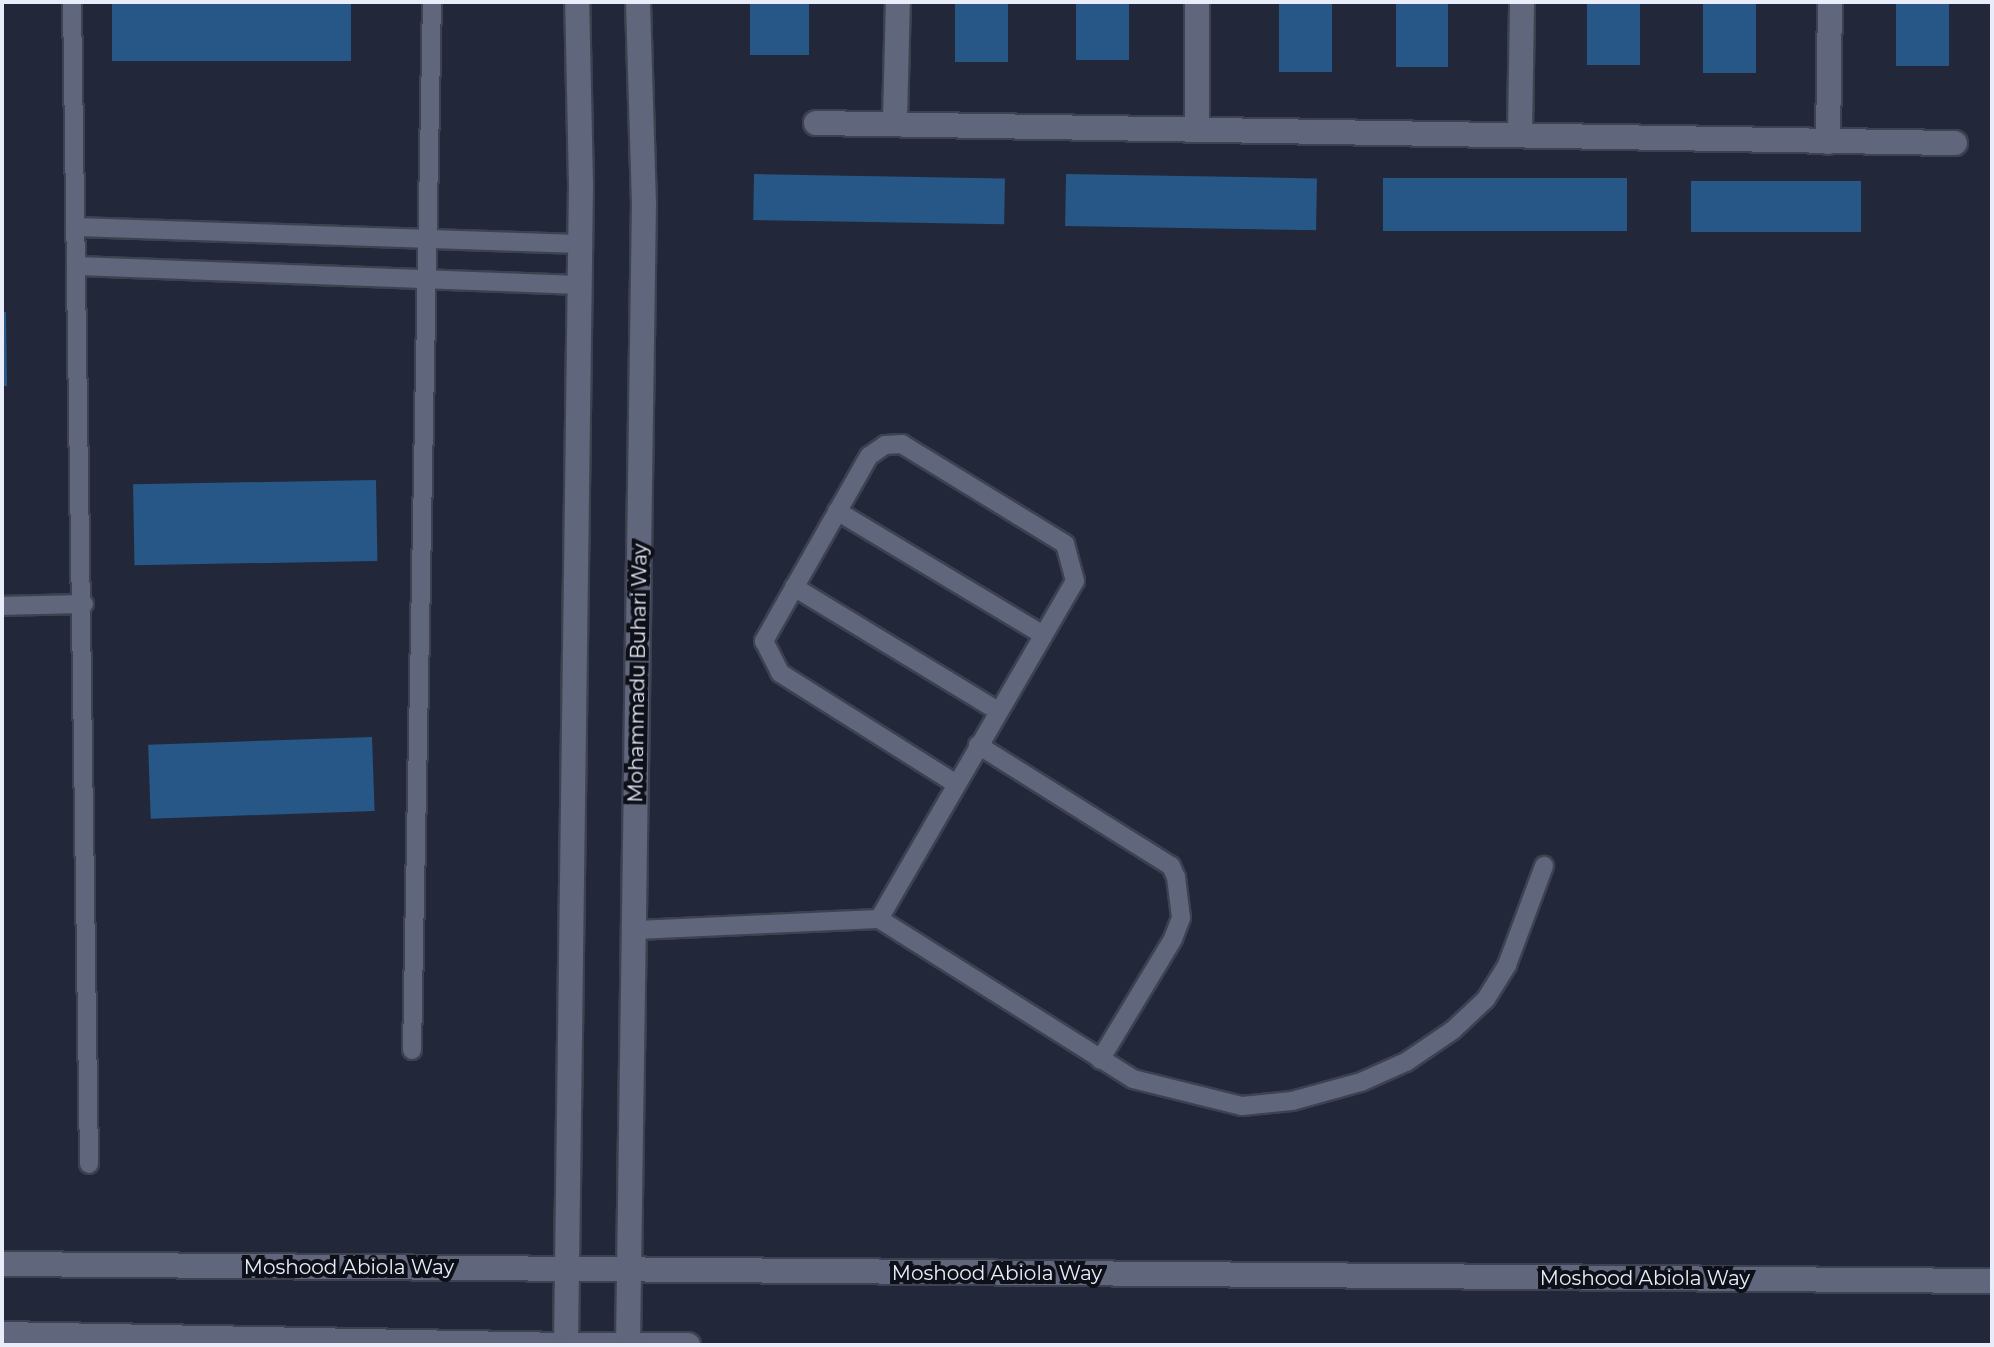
<!DOCTYPE html>
<style>
body{margin:0}
#map{position:relative;width:1994px;height:1347px;overflow:hidden;background:#222739;font-family:Montserrat,sans-serif}
div>[style]{position:absolute}
[style*='--x']{left:calc(var(--x)*1px);top:calc(var(--y)*1px);width:calc(var(--w)*1px);rotate:calc(var(--a)*1deg)}
.building>*{inset:0;background:#265786;transform-origin:0 0}
.roads{filter:drop-shadow(2px 0 #3d4150) drop-shadow(-2px 0 #3d4150) drop-shadow(0 2px #3d4150) drop-shadow(0 -2px #3d4150)}
.lane>*{height:18px;margin:-9px;padding:0 9px;transform-origin:9px;border-radius:9px;background:#60667b}
.street>*{height:24px;margin:-12px;padding:0 12px;transform-origin:12px;border-radius:12px;background:#60667b}
.secondary>*{height:24px;margin:-12px;padding:0 12px;transform-origin:12px;border-radius:12px;background:#60667b}
span{translate:-50% -50%;white-space:nowrap;text-align:center;line-height:1.15;-webkit-text-stroke:8px #0e1019;paint-order:stroke}
.street-label{font-size:20px;color:#e9edf9}
.frame{position:absolute;inset:0;border:4px solid #e9edf9;pointer-events:none}
</style>
<div id="map">
<div class="building">
<div style="left:112px;top:2px;width:239px;height:59px"></div>
<div style="left:750px;top:2px;width:59px;height:53px"></div>
<div style="left:955px;top:2px;width:53px;height:60px"></div>
<div style="left:1076px;top:2px;width:53px;height:58px"></div>
<div style="left:1279px;top:2px;width:53px;height:70px"></div>
<div style="left:1396px;top:2px;width:52px;height:65px"></div>
<div style="left:1587px;top:2px;width:53px;height:63px"></div>
<div style="left:1703px;top:2px;width:53px;height:71px"></div>
<div style="left:1896px;top:2px;width:53px;height:64px"></div>
<div style="left:754px;top:174px;width:251px;height:46px;rotate:1deg"></div>
<div style="left:1066px;top:174px;width:251px;height:52px;rotate:1deg"></div>
<div style="left:1383px;top:178px;width:244px;height:53px"></div>
<div style="left:1691px;top:181px;width:170px;height:51px"></div>
<div style="clip-path:polygon(2px 312px,6px 312px,7px 386px,2px 386px)"></div>
<div style="left:376px;top:480px;width:81px;height:243px;rotate:89deg"></div>
<div style="left:372px;top:737px;width:74px;height:224px;rotate:88deg"></div>
</div>
<div class="roads">
<div class="lane">
<div style="--x:72;--y:2;--w:1162;--a:89.16"></div>
<div style="--x:77;--y:227;--w:504;--a:1.93"></div>
<div style="--x:78;--y:266;--w:502;--a:2.17"></div>
<div style="--x:837;--y:511;--w:240;--a:31"></div>
<div style="--x:794;--y:587;--w:239;--a:31.3"></div>
<div style="--x:2;--y:606;--w:82;--a:-1.4"></div>
<div style="--x:978;--y:745;--w:228;--a:32.1"></div>
<div style="--x:1171;--y:866;--w:12;--a:66"></div>
<div style="--x:1176;--y:877;--w:41;--a:83"></div>
<div style="--x:1181;--y:918;--w:22;--a:111"></div>
<div style="--x:1173;--y:939;--w:141;--a:121.1"></div>
<div style="--x:879;--y:919;--w:391;--a:-59.9"></div>
<div style="--x:1075;--y:581;--w:38;--a:-105"></div>
<div style="--x:1065;--y:544;--w:191;--a:-148.5"></div>
<div style="--x:902;--y:444;--w:17;--a:177"></div>
<div style="--x:885;--y:445;--w:19;--a:145"></div>
<div style="--x:869;--y:456;--w:213;--a:119.6"></div>
<div style="--x:764;--y:641;--w:36;--a:63"></div>
<div style="--x:780;--y:673;--w:208;--a:32.2"></div>
<div style="--x:635;--y:930;--w:244;--a:-2.6"></div>
<div style="--x:879;--y:919;--w:300;--a:32.2"></div>
<div style="--x:1133;--y:1079;--w:112;--a:13.9"></div>
<div style="--x:1242;--y:1106;--w:50;--a:-5.7"></div>
<div style="--x:1292;--y:1101;--w:72;--a:-15.4"></div>
<div style="--x:1361;--y:1082;--w:49;--a:-24"></div>
<div style="--x:1406;--y:1062;--w:57;--a:-34.2"></div>
<div style="--x:1453;--y:1030;--w:45;--a:-43.2"></div>
<div style="--x:1486;--y:999;--w:40;--a:-58"></div>
<div style="--x:1507;--y:965;--w:106;--a:-69.5"></div>
<div style="--x:412;--y:1050;--w:1048;--a:-88.91"></div>
</div>
<div class="street">
<div style="--x:895;--y:121;--w:119;--a:-88.6"></div>
<div style="--x:816;--y:123;--w:1139;--a:1.01"></div>
<div style="--x:1197;--y:128;--w:126;--a:-90"></div>
<div style="--x:1520;--y:133;--w:131;--a:-89.1"></div>
<div style="--x:1828;--y:142;--w:140;--a:-89.2"></div>
</div>
<div class="secondary">
<div style="--x:2;--y:1264;--w:1990;--a:0.49"></div>
<div style="--x:2;--y:1334;--w:561;--a:1.12"></div>
<div style="--x:566;--y:1345;--w:1159;--a:-89.26"></div>
<div style="--x:581;--y:186;--w:184;--a:-91.2"></div>
<div style="--x:577;--y:1345;--w:111;--a:0"></div>
<div style="--x:628;--y:1345;--w:1140;--a:-89.2"></div>
<div style="--x:644;--y:205;--w:203;--a:-91.7"></div>
</div>
</div>
<div class="street-label">
<span style="left:638px;top:673px;rotate:-89deg">Mohammadu Buhari Way</span>
<span style="left:349px;top:1267px">Moshood Abiola Way</span>
<span style="left:997px;top:1273px">Moshood Abiola Way</span>
<span style="left:1645px;top:1278px">Moshood Abiola Way</span>
</div>
<div class="frame"></div>
</div>
